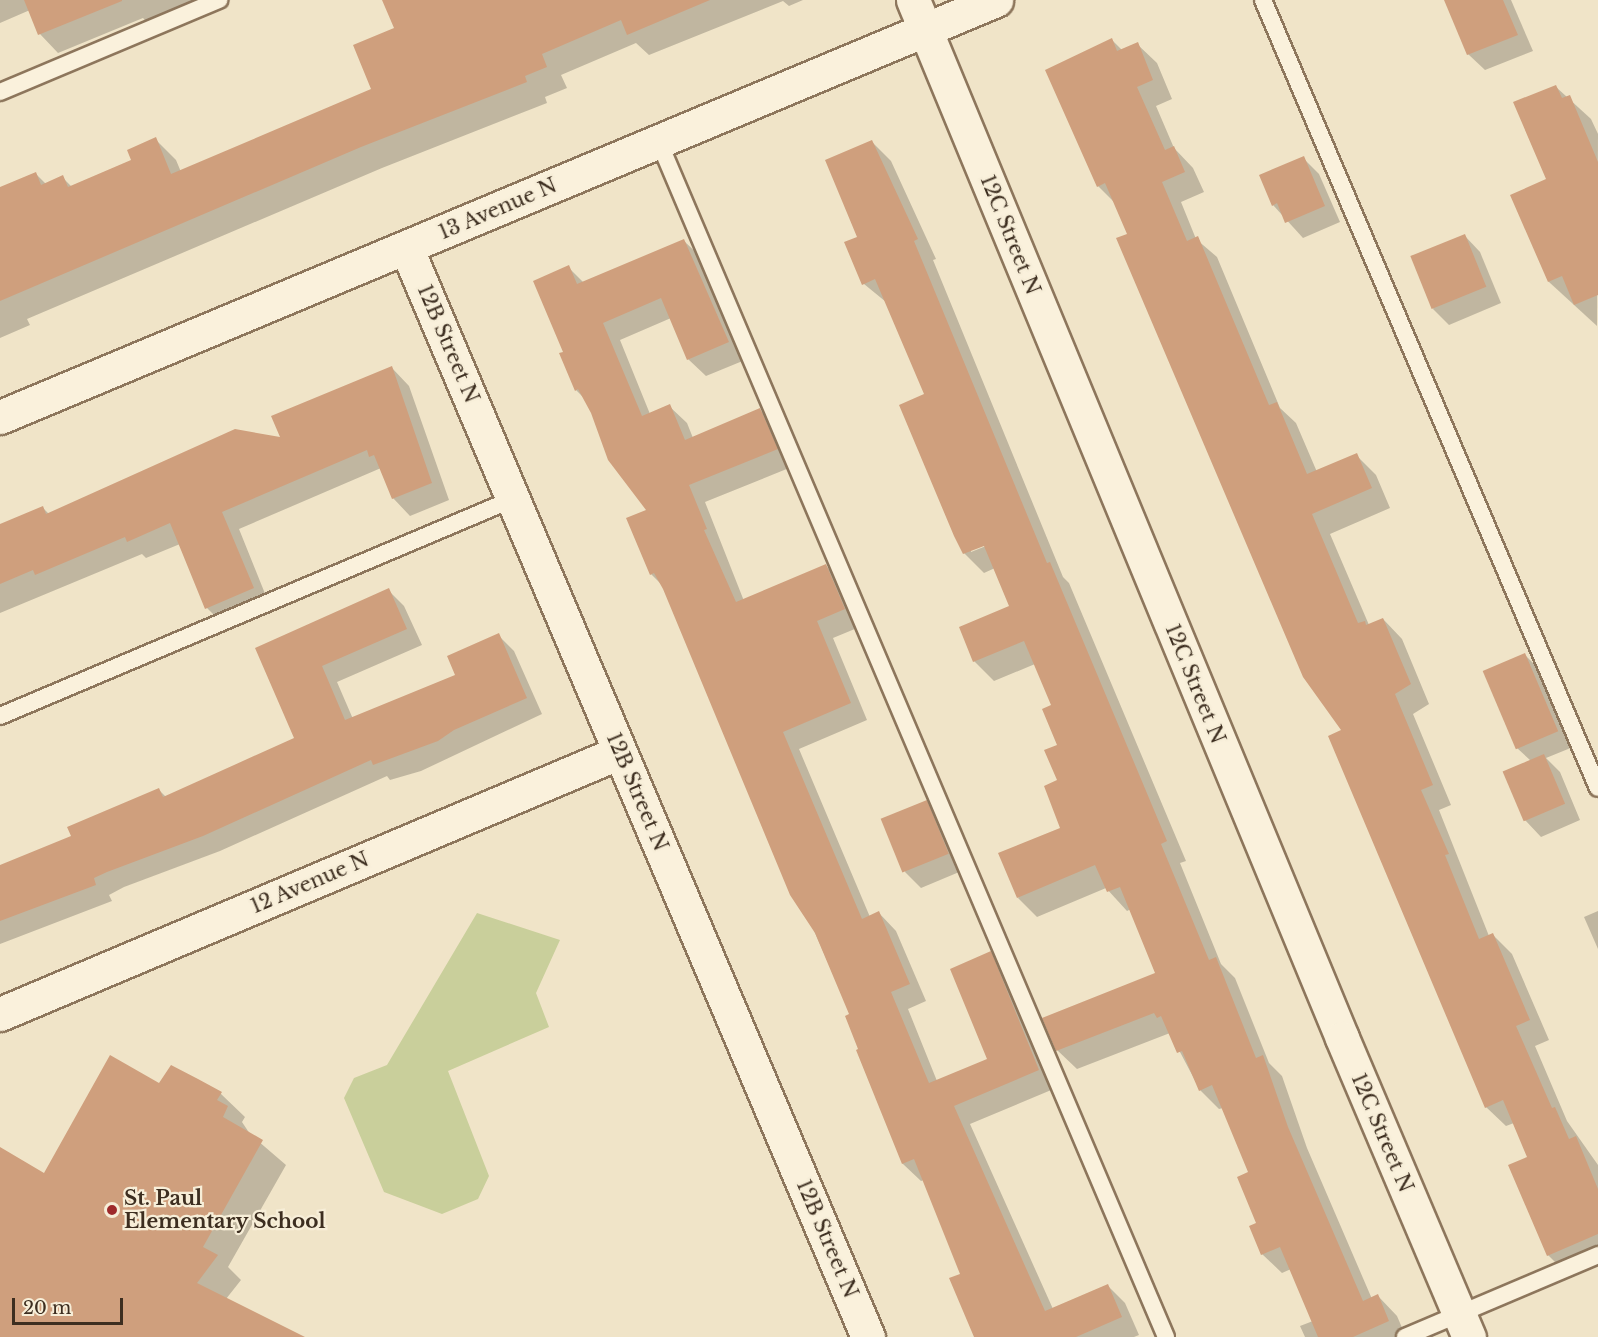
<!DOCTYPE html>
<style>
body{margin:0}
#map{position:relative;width:1598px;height:1337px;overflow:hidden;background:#f0e4c8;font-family:"Libre Baskerville",serif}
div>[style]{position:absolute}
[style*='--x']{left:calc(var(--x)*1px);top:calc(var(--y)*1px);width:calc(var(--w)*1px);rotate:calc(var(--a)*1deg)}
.green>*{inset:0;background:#c9cf9b}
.shadow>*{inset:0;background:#0003}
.building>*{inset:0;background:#cf9f7d;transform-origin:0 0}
.roads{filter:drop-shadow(2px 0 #8d765c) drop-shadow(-2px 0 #8d765c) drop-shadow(0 2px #8d765c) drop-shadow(0 -2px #8d765c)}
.service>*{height:16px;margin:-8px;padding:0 8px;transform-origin:8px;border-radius:8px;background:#faf1dc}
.minor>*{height:33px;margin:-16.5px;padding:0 16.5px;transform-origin:16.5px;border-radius:16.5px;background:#faf1dc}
.dots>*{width:16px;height:16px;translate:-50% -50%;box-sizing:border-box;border:3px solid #f7eed8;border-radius:50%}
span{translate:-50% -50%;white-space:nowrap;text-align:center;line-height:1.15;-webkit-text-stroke:4.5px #f7eed8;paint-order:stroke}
.street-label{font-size:20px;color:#3d2e20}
.poi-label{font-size:20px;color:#3d2e20;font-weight:700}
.left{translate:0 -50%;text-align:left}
.scale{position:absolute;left:12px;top:1298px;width:111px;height:27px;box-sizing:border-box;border:3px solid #3d2e20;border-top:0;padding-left:8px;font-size:18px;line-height:21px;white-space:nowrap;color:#3d2e20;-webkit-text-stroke:4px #f7eed8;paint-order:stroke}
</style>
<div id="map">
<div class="green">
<div style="clip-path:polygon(477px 913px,560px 940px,536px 993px,549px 1027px,448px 1071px,489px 1176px,478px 1199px,442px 1214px,384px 1192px,344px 1098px,354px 1078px,387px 1065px)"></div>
</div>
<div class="shadow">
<div style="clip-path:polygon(0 0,196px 0,202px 14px,157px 33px,143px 18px,58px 53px,40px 34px,30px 10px,0 23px)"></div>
<div style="clip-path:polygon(383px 0,803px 0,789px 6px,783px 1px,649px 55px,636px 43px,561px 75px,567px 88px,545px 97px,547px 103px,382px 168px,27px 319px,30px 325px,0 338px,0 188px,35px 173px,46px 184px,62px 177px,72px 187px,133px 161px,155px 139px,176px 160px,181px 172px,373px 90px,396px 29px)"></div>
<div style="clip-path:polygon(1457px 0,1511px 0,1533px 51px,1485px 70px,1468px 54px)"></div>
<div style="clip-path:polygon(1112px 40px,1122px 50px,1137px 44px,1157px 63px,1172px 99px,1156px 106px,1174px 148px,1193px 168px,1204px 192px,1181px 202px,1196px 239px,1217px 257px,1280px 408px,1296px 423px,1317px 472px,1356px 455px,1376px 475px,1390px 508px,1330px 534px,1369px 625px,1383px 619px,1402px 639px,1429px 704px,1413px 714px,1451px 805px,1439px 810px,1489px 936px,1493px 935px,1512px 954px,1549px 1040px,1535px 1046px,1567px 1121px,1598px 1165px,1598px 1262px,1568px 1275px,1548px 1255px,1529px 1158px,1514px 1123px,1506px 1126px,1486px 1107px,1343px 731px,1115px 203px,1098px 186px)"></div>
<div style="clip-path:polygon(1556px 87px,1591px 119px,1598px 134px,1597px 326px,1549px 282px,1548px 180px)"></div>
<div style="clip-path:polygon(evenodd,872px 142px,891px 161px,936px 259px,933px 260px,1063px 577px,1069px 583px,1186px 861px,1180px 863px,1221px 964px,1235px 978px,1269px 1063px,1282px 1076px,1307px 1148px,1372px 1299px,1378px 1296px,1397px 1316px,1406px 1337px,1305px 1337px,1300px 1326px,1313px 1321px,1291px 1269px,1282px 1273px,1262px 1254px,1250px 1173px,1223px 1108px,1219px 1109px,1200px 1090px,1170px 1033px,1077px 1069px,1057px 1050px,1157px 973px,1131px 909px,1127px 911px,1106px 888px,1037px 917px,1018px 898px,1062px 829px,1059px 746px,1053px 706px,1035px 664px,994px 681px,974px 661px,961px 628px,1011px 607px,995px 568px,984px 573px,964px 553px,926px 395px,886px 302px,864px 284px,859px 238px,872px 142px,990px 542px,991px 544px,971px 552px,971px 549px,990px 542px)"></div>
<div style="clip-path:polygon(1303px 158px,1319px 174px,1340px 222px,1303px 238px,1273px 205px)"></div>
<div style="clip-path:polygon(1464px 235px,1480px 252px,1501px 303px,1449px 325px,1433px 309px)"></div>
<div style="clip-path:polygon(684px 241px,702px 258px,745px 360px,706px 376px,688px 359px,671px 318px,620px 340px,650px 414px,669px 406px,687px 423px,693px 438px,760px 410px,777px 427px,794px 466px,705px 502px,744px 601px,826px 566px,843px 583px,862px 626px,833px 638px,867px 720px,799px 749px,870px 917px,879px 913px,896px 931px,926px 1001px,908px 1009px,937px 1081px,989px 1059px,991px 953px,1008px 971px,1056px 1088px,970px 1124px,1053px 1309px,1108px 1286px,1125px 1303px,1139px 1335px,1134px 1337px,978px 1337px,962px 1275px,924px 1180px,921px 1181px,903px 1164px,857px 1051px,860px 1050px,851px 1015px,663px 586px,651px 574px,649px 511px,585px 399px,576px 390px,565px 353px,568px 267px,584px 283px)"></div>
<div style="clip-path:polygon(392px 368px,409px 386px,449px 500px,410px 516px,393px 498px,381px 468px,239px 529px,270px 606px,224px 625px,207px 608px,180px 544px,146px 558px,142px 554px,0 613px,0 527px,43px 508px,49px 514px,283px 439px)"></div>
<div style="clip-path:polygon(388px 590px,404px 606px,422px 645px,337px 682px,353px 719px,457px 675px,498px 635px,514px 651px,542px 714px,421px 771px,390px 780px,387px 776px,220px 851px,124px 887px,109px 895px,112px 901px,0 944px,0 867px,72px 837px,159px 790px,167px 798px,296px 739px,257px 649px)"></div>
<div style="clip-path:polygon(1525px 655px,1541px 671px,1573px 747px,1546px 758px,1560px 772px,1580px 820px,1541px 837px,1525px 820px,1504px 773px,1531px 761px,1517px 748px)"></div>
<div style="clip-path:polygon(926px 802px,942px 818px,964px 870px,921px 888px,905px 872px)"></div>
<div style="clip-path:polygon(1598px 911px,1598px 949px,1584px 917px)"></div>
<div style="clip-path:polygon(172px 1067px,221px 1094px,245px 1117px,242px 1122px,250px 1134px,286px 1165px,228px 1267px,241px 1280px,226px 1299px,301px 1337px,0 1337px,0 1149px,44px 1175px,160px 1085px)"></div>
</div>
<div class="building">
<div style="clip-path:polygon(24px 0,122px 0,122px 1px,38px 35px)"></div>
<div style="clip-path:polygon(382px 0,710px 0,627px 35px,621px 20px,542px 54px,547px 67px,525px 76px,527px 82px,361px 147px,0 301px,0 187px,36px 172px,41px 185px,63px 175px,68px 187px,131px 160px,127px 150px,156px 137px,171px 174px,371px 89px,353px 45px,394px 28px)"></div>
<div style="clip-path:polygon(1444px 0,1503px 0,1518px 35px,1467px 55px)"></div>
<div style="clip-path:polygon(1112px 38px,1117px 51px,1138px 42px,1153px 80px,1137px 87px,1165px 150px,1174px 146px,1185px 172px,1162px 182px,1187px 241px,1198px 236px,1269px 405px,1277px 402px,1307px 474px,1357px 453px,1372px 488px,1312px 514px,1358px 623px,1365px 621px,1366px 625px,1383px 618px,1411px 684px,1395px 694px,1433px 785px,1421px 790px,1449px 854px,1445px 855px,1479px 939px,1493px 933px,1530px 1020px,1516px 1026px,1552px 1108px,1555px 1107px,1569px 1139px,1576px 1136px,1598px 1189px,1598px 1234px,1547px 1256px,1508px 1165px,1527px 1157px,1503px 1100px,1485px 1108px,1328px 736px,1341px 730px,1303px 677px,1116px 238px,1127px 234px,1105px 183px,1097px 187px,1045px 70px)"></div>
<div style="clip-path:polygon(1556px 85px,1562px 98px,1570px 95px,1598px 162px,1598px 295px,1574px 305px,1562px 276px,1548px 282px,1510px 195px,1546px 179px,1513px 102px)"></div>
<div style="clip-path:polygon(872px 140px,918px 239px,914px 241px,1047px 563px,1050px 562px,1167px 841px,1161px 844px,1209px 960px,1216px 957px,1256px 1058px,1263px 1055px,1288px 1127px,1363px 1301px,1378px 1294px,1389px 1321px,1353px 1337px,1318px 1337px,1280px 1247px,1261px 1255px,1249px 1226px,1256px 1223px,1237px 1177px,1248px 1172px,1212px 1085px,1199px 1091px,1182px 1051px,1177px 1053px,1161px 1016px,1157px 1018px,1154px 1013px,1056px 1051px,1042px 1018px,1155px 973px,1120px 887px,1107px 892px,1095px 865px,1017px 898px,998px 853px,1060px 828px,1044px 786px,1057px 780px,1044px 750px,1057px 745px,1042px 709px,1051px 705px,1024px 641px,973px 662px,959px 627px,1009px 606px,984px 546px,963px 554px,954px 536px,899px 405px,924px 394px,875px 279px,862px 285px,844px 242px,857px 237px,825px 160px)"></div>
<div style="clip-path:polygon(1304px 156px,1325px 206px,1285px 223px,1277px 203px,1272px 206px,1259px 175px)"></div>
<div style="left:1465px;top:234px;width:57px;height:59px;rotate:68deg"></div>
<div style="clip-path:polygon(684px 239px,729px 342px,687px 360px,661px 298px,603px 323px,642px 416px,670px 404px,685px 440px,760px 408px,778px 449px,689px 485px,707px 529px,704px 530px,736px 602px,826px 564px,845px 609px,817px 621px,851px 703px,783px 732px,862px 919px,879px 911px,910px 984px,891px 992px,929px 1083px,987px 1059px,950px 969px,991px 951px,1039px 1070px,954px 1106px,1045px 1311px,1108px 1284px,1122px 1317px,1076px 1337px,974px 1337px,949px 1278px,960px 1274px,914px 1159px,902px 1164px,856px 1050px,858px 1049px,845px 1016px,849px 1014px,815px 933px,790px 895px,663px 589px,654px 573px,650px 575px,626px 518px,646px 510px,608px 460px,591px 413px,578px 389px,575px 391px,559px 353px,563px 352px,533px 281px,569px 265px,577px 284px)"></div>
<div style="clip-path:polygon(392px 366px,432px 483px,392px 499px,374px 455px,369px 457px,367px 450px,222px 512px,254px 588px,205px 609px,170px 523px,127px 542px,125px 537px,35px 575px,33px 570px,0 584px,0 524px,43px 506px,46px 514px,235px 429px,280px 437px,271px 416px)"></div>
<div style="clip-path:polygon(389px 588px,407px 629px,322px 666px,345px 720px,455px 675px,447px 656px,499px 633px,527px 698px,454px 730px,438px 741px,373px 765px,371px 760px,203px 836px,107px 872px,94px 878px,96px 885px,0 921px,0 865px,71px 836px,67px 827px,159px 788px,163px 797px,294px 738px,255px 648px)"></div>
<div style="left:1525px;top:653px;width:85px;height:46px;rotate:67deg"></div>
<div style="left:1544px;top:754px;width:54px;height:45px;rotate:67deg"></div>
<div style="left:927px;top:800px;width:58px;height:50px;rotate:68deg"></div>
<div style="clip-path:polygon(110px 1055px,159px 1083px,171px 1065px,198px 1079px,222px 1092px,217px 1100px,228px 1106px,223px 1117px,263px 1140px,203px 1247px,218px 1255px,197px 1283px,305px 1337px,0 1337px,0 1147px,44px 1173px)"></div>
</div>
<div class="roads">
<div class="service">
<div style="--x:1263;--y:0;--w:856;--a:66.97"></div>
<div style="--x:0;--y:92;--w:238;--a:-22.8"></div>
<div style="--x:659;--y:142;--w:1298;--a:67.01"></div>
<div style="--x:0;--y:716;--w:557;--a:-22.93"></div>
<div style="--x:1405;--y:1337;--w:210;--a:-23"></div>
</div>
<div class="minor">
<div style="--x:913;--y:0;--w:1123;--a:67.54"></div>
<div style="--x:1342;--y:1038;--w:325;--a:67"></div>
<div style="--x:406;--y:247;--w:1184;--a:67.03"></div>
<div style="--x:0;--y:417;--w:1080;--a:-22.72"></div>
<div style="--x:0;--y:1014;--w:673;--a:-22.91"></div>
</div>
</div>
<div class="dots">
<div style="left:112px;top:1210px;background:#9e2a2b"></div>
</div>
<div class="street-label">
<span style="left:498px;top:209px;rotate:-23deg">13 Avenue N</span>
<span style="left:1010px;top:235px;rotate:68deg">12C Street N</span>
<span style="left:448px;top:344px;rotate:67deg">12B Street N</span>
<span style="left:1195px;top:684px;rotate:68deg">12C Street N</span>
<span style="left:637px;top:792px;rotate:67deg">12B Street N</span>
<span style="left:310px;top:883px;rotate:-23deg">12 Avenue N</span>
<span style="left:1382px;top:1133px;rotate:67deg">12C Street N</span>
<span style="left:827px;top:1239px;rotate:67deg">12B Street N</span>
</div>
<div class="poi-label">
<span class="left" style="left:124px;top:1210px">St. Paul<br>Elementary School</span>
</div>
<div class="scale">20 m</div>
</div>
